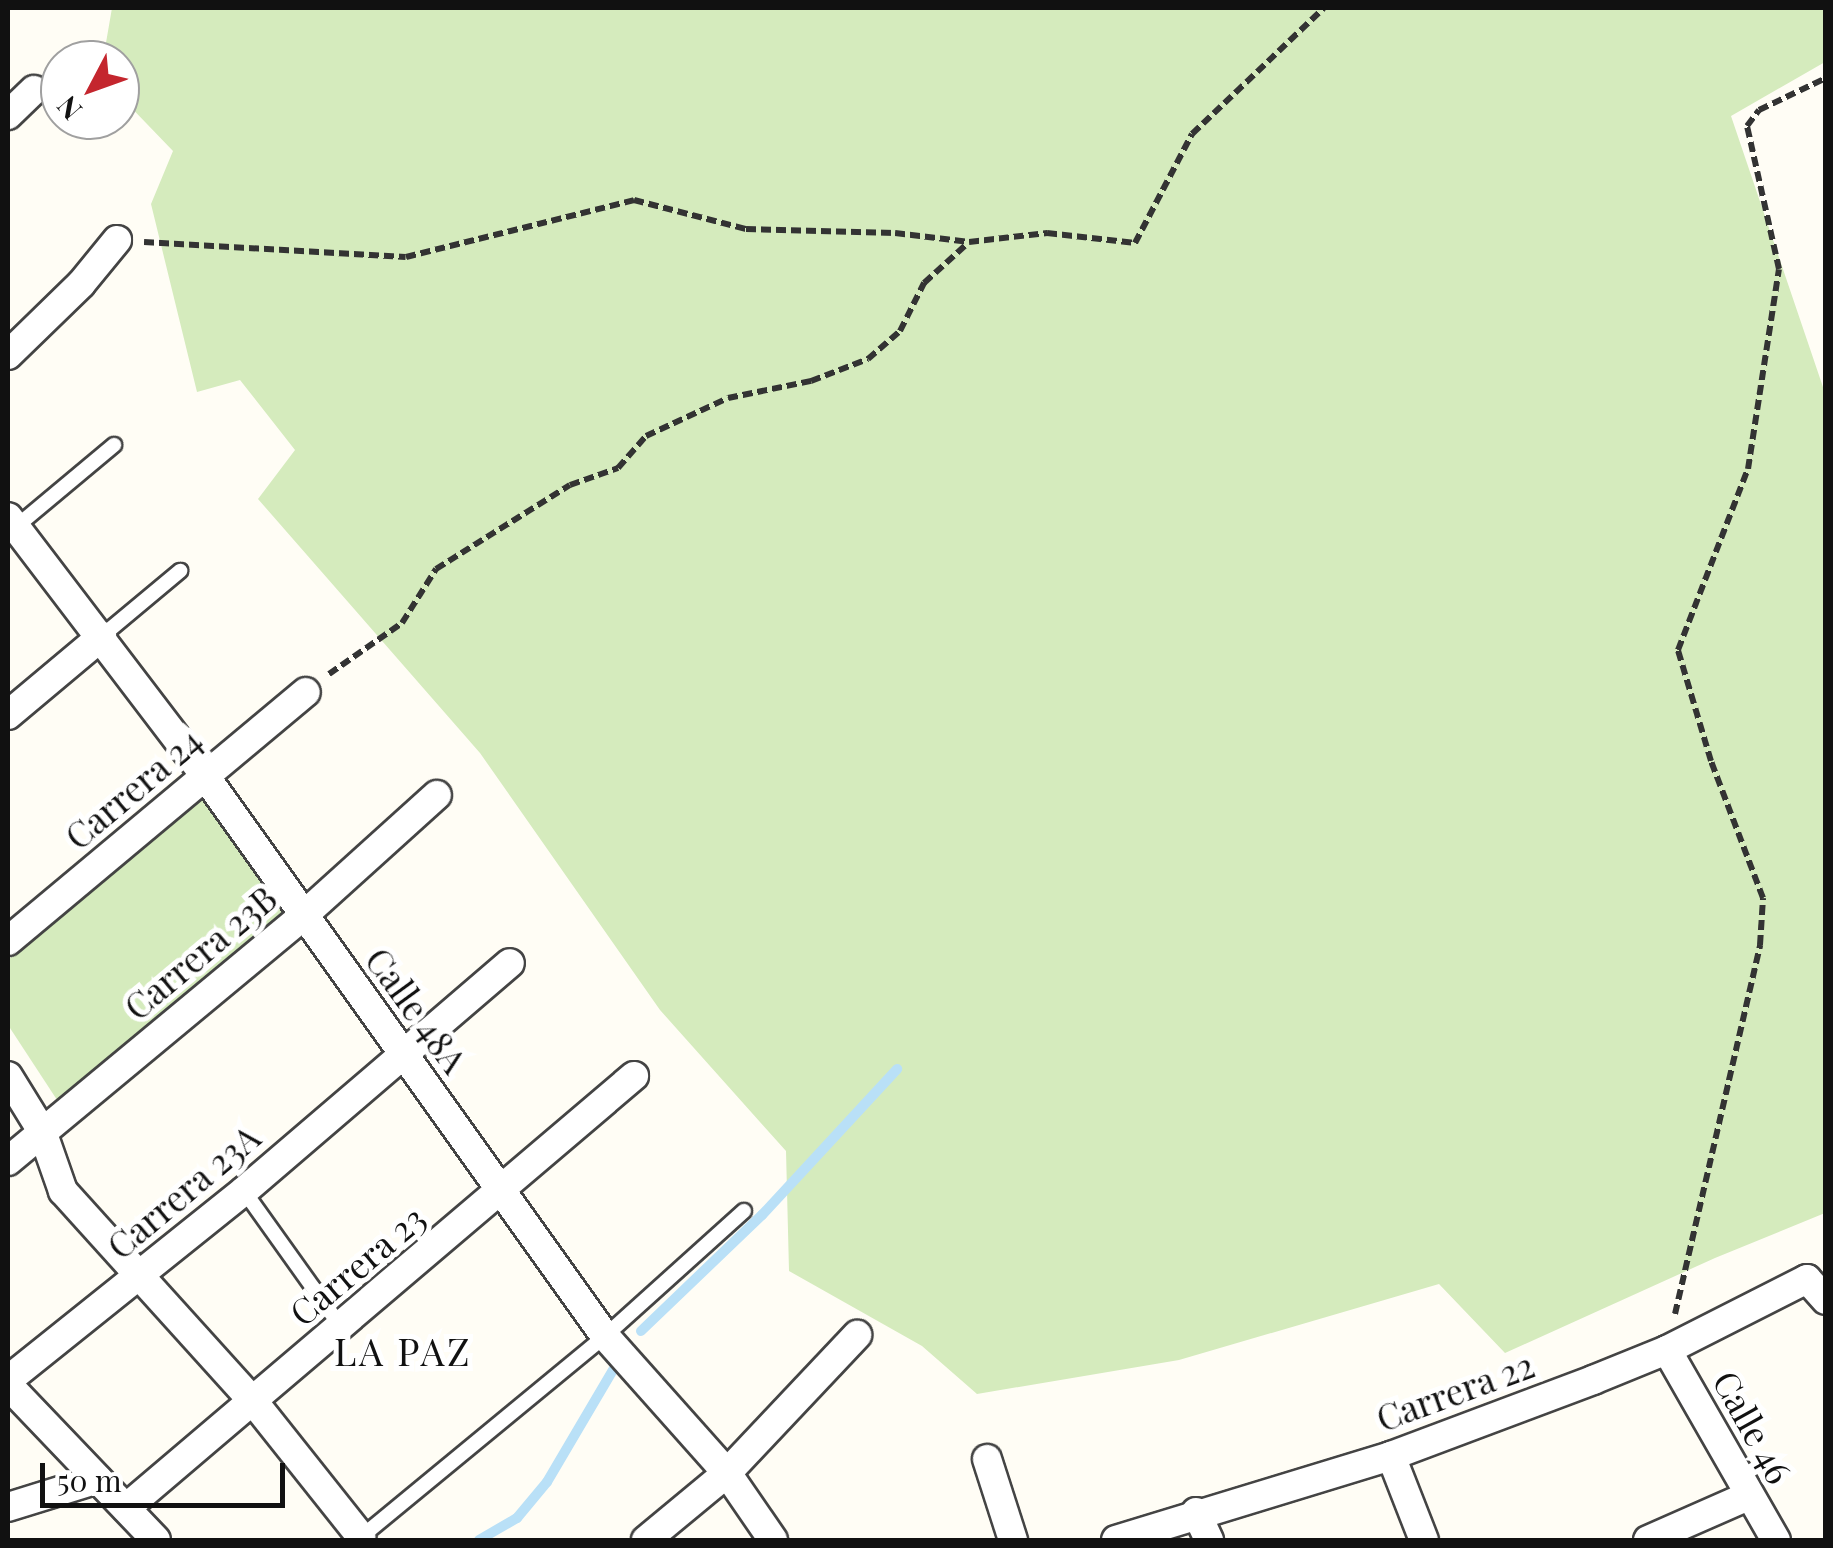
<!DOCTYPE html>
<style>
body{margin:0}
#map{position:relative;width:1833px;height:1548px;overflow:hidden;background:#fffdf5;font-family:"Playfair Display",serif}
div>[style]{position:absolute}
[style*='--x']{left:calc(var(--x)*1px);top:calc(var(--y)*1px);width:calc(var(--w)*1px);rotate:calc(var(--a)*1deg)}
.green>*{inset:0;background:#d5ebbd}
.stream>*{height:10px;margin:-5px;padding:0 5px;transform-origin:5px;border-radius:5px;background:#b9e0f7}
.path>*{height:6px;margin-top:-3px;transform-origin:0;background:repeating-linear-gradient(90deg,#333 0 10px,transparent 0 15px)}
.roads{filter:drop-shadow(2px 0 #444) drop-shadow(-2px 0 #444) drop-shadow(0 2px #444) drop-shadow(0 -2px #444)}
.lane>*{height:14px;margin:-7px;padding:0 7px;transform-origin:7px;border-radius:7px;background:#fff}
.street>*{height:28px;margin:-14px;padding:0 14px;transform-origin:14px;border-radius:14px;background:#fff}
span{translate:-50% -50%;white-space:nowrap;text-align:center;line-height:1.15;-webkit-text-stroke:10px #fff;paint-order:stroke}
.street-label{font-size:35px;color:#111}
.neighbourhood-label{font-size:38px;color:#111;letter-spacing:2.5px}
.frame{position:absolute;inset:0;border:10px solid #111;pointer-events:none}
.north{position:absolute;left:40px;top:40px;width:100px;height:100px;box-sizing:border-box;background:#fff;border:2px solid #a0a0a0;border-radius:50%;rotate:229deg;font-size:28px;font-weight:700;line-height:40px;text-align:center;color:#111}
.north::after{content:'';display:block;margin:auto;width:35px;height:45px;background:#c4262e;clip-path:polygon(50% 0,100% 100%,50% 72%,0 100%)}
.scale{position:absolute;left:40px;top:1463px;width:245px;height:45px;box-sizing:border-box;border:5px solid #111;border-top:0;padding-left:12px;font-size:30px;line-height:35px;white-space:nowrap;color:#111;-webkit-text-stroke:8px #fff;paint-order:stroke}
</style>
<div id="map">
<div class="green">
<div style="clip-path:polygon(112px 8px,1825px 8px,1825px 62px,1731px 116px,1825px 393px,1825px 1213px,1715px 1258px,1505px 1353px,1439px 1284px,1179px 1360px,977px 1394px,922px 1346px,789px 1271px,786px 1151px,660px 1010px,480px 753px,258px 499px,295px 450px,240px 380px,197px 392px,151px 204px,173px 151px,120px 96px,120px 60px,103px 60px)"></div>
<div style="clip-path:polygon(203px 789px,292px 911px,61px 1106px,8px 1025px,8px 960px)"></div>
</div>
<div class="stream">
<div style="--x:641;--y:1331;--w:168;--a:-43.8"></div>
<div style="--x:762;--y:1215;--w:199;--a:-47.2"></div>
<div style="--x:479;--y:1540;--w:44;--a:-30.1"></div>
<div style="--x:517;--y:1518;--w:47;--a:-50.2"></div>
<div style="--x:547;--y:1482;--w:130;--a:-59.5"></div>
</div>
<div class="path">
<div style="--x:144;--y:242;--w:262;--a:3.3"></div>
<div style="--x:406;--y:257;--w:235;--a:-14"></div>
<div style="--x:634;--y:200;--w:116;--a:14.5"></div>
<div style="--x:746;--y:229;--w:149;--a:1.5"></div>
<div style="--x:895;--y:233;--w:75;--a:6.9"></div>
<div style="--x:969;--y:242;--w:79;--a:-6.6"></div>
<div style="--x:1047;--y:233;--w:89;--a:6.5"></div>
<div style="--x:1135;--y:243;--w:123;--a:-62.4"></div>
<div style="--x:1192;--y:134;--w:182;--a:-43.7"></div>
<div style="--x:329;--y:674;--w:89;--a:-34.9"></div>
<div style="--x:402;--y:623;--w:64;--a:-57.8"></div>
<div style="--x:436;--y:569;--w:158;--a:-32.1"></div>
<div style="--x:570;--y:485;--w:51;--a:-19.5"></div>
<div style="--x:618;--y:468;--w:43;--a:-48.8"></div>
<div style="--x:646;--y:436;--w:90;--a:-24.9"></div>
<div style="--x:728;--y:398;--w:85;--a:-11.6"></div>
<div style="--x:811;--y:381;--w:61;--a:-21.1"></div>
<div style="--x:868;--y:359;--w:43;--a:-41.2"></div>
<div style="--x:900;--y:331;--w:54;--a:-63.4"></div>
<div style="--x:924;--y:283;--w:59;--a:-42.3"></div>
<div style="--x:1675;--y:1314;--w:379;--a:-77"></div>
<div style="--x:1760;--y:945;--w:47;--a:-86.3"></div>
<div style="--x:1763;--y:898;--w:147;--a:-110.8"></div>
<div style="--x:1711;--y:761;--w:116;--a:-106.6"></div>
<div style="--x:1678;--y:650;--w:194;--a:-68.9"></div>
<div style="--x:1748;--y:469;--w:202;--a:-81.2"></div>
<div style="--x:1779;--y:269;--w:147;--a:-102.6"></div>
<div style="--x:1747;--y:126;--w:20;--a:-53"></div>
<div style="--x:1759;--y:110;--w:74;--a:-25.5"></div>
</div>
<div class="roads">
<div class="lane">
<div style="--x:16;--y:527;--w:128;--a:-39.9"></div>
<div style="--x:102;--y:636;--w:102;--a:-39.8"></div>
<div style="--x:244;--y:1191;--w:167;--a:54.5"></div>
<div style="--x:360;--y:1538;--w:318;--a:-39.5"></div>
<div style="--x:605;--y:1336;--w:187;--a:-42"></div>
</div>
<div class="street">
<div style="--x:8;--y:115;--w:36;--a:-44"></div>
<div style="--x:8;--y:355;--w:102;--a:-44.2"></div>
<div style="--x:81;--y:284;--w:57;--a:-50.7"></div>
<div style="--x:8;--y:517;--w:325;--a:52.7"></div>
<div style="--x:205;--y:776;--w:688;--a:54.46"></div>
<div style="--x:605;--y:1336;--w:183;--a:48.3"></div>
<div style="--x:727;--y:1473;--w:81;--a:55.5"></div>
<div style="--x:8;--y:715;--w:123;--a:-40"></div>
<div style="--x:8;--y:941;--w:388;--a:-39.9"></div>
<div style="--x:8;--y:1076;--w:65;--a:58.3"></div>
<div style="--x:42;--y:1131;--w:64;--a:70.7"></div>
<div style="--x:63;--y:1191;--w:283;--a:47.9"></div>
<div style="--x:253;--y:1401;--w:174;--a:51.5"></div>
<div style="--x:8;--y:1161;--w:385;--a:-39.7"></div>
<div style="--x:304;--y:915;--w:179;--a:-42.1"></div>
<div style="--x:1667;--y:1350;--w:219;--a:60.2"></div>
<div style="--x:8;--y:1380;--w:302;--a:-38.7"></div>
<div style="--x:244;--y:1191;--w:350;--a:-40.6"></div>
<div style="--x:8;--y:1385;--w:214;--a:46.3"></div>
<div style="--x:1391;--y:1456;--w:90;--a:68.6"></div>
<div style="--x:987;--y:1459;--w:85;--a:72.2"></div>
<div style="--x:8;--y:1507;--w:94;--a:-17.3"></div>
<div style="--x:126;--y:1508;--w:667;--a:-40.38"></div>
<div style="--x:1196;--y:1512;--w:31;--a:65"></div>
<div style="--x:646;--y:1540;--w:105;--a:-39.6"></div>
<div style="--x:727;--y:1473;--w:190;--a:-46.7"></div>
<div style="--x:1116;--y:1540;--w:288;--a:-17"></div>
<div style="--x:1391;--y:1456;--w:216;--a:-20.6"></div>
<div style="--x:1593;--y:1380;--w:80;--a:-22.1"></div>
<div style="--x:1667;--y:1350;--w:157;--a:-26.9"></div>
<div style="--x:1807;--y:1279;--w:28;--a:48"></div>
<div style="--x:1648;--y:1540;--w:109;--a:-23.7"></div>
</div>
</div>
<div class="street-label">
<span style="left:133px;top:788px;rotate:-40deg">Carrera 24</span>
<span style="left:200px;top:952px;rotate:-40deg">Carrera 23B</span>
<span style="left:417px;top:1010px;rotate:54deg">Calle 48A</span>
<span style="left:183px;top:1191px;rotate:-40deg">Carrera 23A</span>
<span style="left:357px;top:1265px;rotate:-40deg">Carrera 23</span>
<span style="left:1455px;top:1391px;rotate:-20deg">Carrera 22</span>
<span style="left:1753px;top:1427px;rotate:61deg">Calle 46</span>
</div>
<div class="neighbourhood-label">
<span style="left:403px;top:1351px">LA PAZ</span>
</div>
<div class="frame"></div>
<div class="north">N</div>
<div class="scale">50 m</div>
</div>
